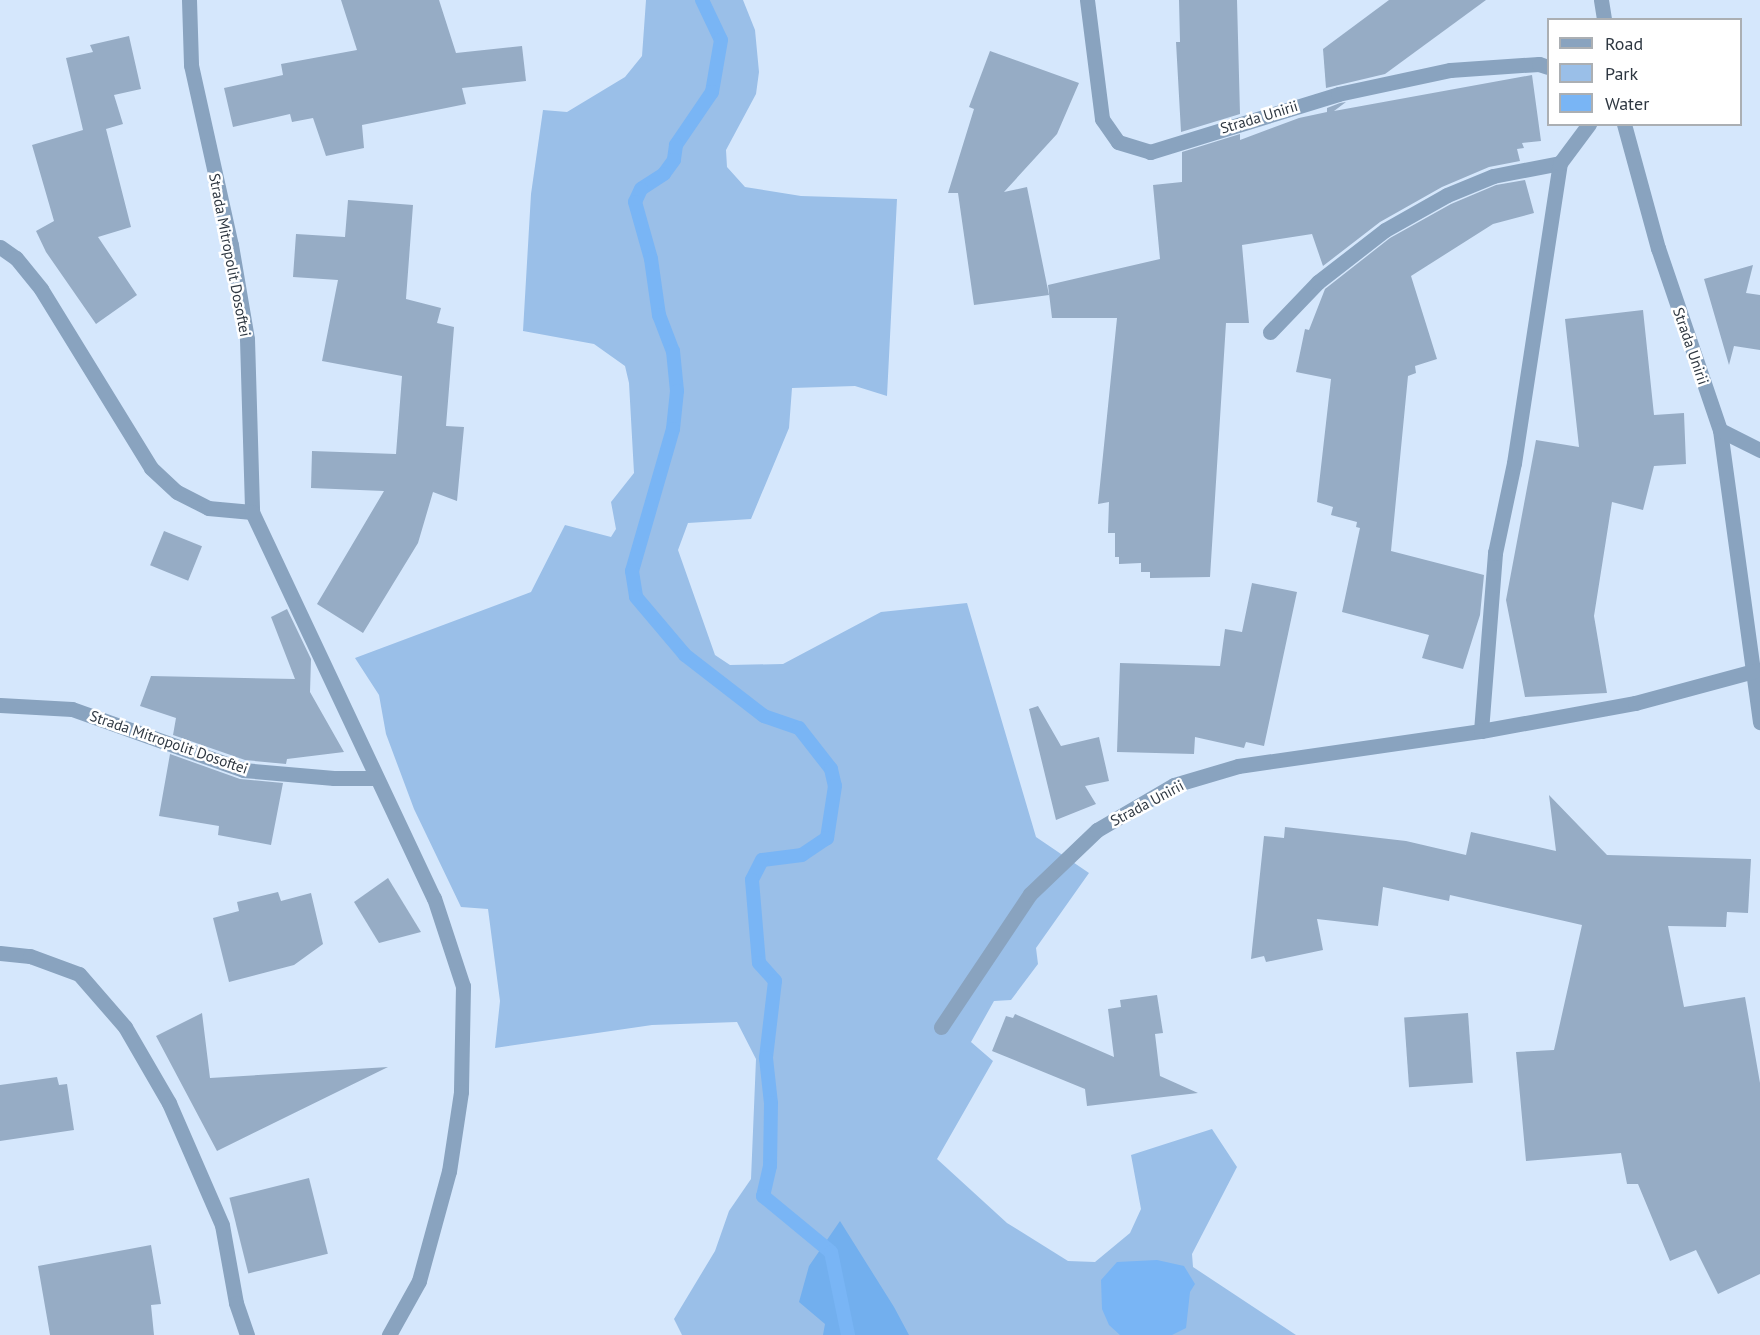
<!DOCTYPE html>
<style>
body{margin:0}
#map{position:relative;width:1760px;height:1335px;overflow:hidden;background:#d5e7fc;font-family:"PT Sans",sans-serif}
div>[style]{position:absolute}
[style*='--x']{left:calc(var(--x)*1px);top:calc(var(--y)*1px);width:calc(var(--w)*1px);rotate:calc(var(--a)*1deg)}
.green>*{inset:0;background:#9abfe8}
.forest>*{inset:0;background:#72afee}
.water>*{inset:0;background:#79b5f5}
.stream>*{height:14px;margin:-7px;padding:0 7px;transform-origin:7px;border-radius:7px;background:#79b5f5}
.building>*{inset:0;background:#96acc5;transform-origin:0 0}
.minor>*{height:15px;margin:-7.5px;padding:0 7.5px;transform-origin:7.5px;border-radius:7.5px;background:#89a3bf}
span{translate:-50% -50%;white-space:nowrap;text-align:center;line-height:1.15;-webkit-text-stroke:5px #fff;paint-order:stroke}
.street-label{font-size:15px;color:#2e3741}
.legend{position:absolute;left:1547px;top:18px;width:195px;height:108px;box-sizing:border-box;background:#fff;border:2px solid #abafb3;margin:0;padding:8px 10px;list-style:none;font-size:18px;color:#2e3741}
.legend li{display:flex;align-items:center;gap:12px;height:30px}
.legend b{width:30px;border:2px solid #abafb3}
</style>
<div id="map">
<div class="green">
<div style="clip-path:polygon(646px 0,743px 0,755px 30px,759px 72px,756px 94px,726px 150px,727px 167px,745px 187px,801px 196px,897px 199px,887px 396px,855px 386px,792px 388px,789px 428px,751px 519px,688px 523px,678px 550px,715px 655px,730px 665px,783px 664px,881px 612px,967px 603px,1036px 837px,1089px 873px,1036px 948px,1038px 964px,1011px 1000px,994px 1001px,971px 1042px,993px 1061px,937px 1159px,1007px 1223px,1068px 1261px,1095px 1262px,1130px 1233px,1141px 1209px,1131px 1155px,1212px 1129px,1237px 1167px,1192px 1254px,1193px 1267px,1296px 1335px,682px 1335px,674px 1319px,715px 1251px,729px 1211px,751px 1179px,756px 1059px,737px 1022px,652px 1025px,495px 1048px,500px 1001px,488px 909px,461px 907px,414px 809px,386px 734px,379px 695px,355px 658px,531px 592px,565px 525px,611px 537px,616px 529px,611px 502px,634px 473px,629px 383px,625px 366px,594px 344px,523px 331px,531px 194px,543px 110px,567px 112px,625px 77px,642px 56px)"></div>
</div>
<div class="forest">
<div style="clip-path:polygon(840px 1221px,894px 1307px,909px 1335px,823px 1335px,825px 1324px,799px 1302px,809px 1266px)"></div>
</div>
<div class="water">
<div style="clip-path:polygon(1157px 1260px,1184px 1266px,1195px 1284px,1190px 1292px,1186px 1328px,1172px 1335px,1120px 1335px,1109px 1325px,1102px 1309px,1101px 1280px,1117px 1262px)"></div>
</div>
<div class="stream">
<div style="--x:702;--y:0;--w:44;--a:64.6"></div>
<div style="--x:721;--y:40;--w:53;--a:99.8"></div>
<div style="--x:712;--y:92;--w:64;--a:124.2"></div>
<div style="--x:676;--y:145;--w:15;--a:98"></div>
<div style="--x:674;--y:160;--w:17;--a:126"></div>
<div style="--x:664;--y:174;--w:27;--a:147"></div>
<div style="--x:641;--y:189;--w:14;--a:115"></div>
<div style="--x:635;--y:202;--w:59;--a:74.3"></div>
<div style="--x:651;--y:259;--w:57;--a:81.9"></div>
<div style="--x:659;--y:315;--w:39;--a:69"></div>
<div style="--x:673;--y:351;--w:40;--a:84.3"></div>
<div style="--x:677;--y:391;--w:38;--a:96"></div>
<div style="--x:673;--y:429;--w:148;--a:106.1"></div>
<div style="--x:632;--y:571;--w:26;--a:81"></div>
<div style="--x:636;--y:597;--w:76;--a:49.8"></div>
<div style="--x:685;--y:655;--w:100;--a:37.7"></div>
<div style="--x:764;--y:716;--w:37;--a:19"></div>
<div style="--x:799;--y:728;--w:52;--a:52"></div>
<div style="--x:831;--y:769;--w:17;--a:77"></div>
<div style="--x:835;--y:786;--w:53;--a:98.7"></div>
<div style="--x:827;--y:838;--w:30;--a:146"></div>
<div style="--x:802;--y:855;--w:40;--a:172.9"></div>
<div style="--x:762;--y:860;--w:22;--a:117"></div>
<div style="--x:752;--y:880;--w:83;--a:85.2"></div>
<div style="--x:759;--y:963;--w:24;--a:48"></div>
<div style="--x:775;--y:981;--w:78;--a:96.7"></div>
<div style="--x:766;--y:1058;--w:45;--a:83.7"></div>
<div style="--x:771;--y:1103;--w:63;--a:90.9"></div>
<div style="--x:770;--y:1166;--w:31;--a:103"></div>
<div style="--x:763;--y:1196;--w:88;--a:39.5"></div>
<div style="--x:831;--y:1252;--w:85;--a:78.4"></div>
</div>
<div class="building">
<div style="clip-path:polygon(341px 0,439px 0,456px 53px,522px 46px,526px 81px,462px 88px,466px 104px,362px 125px,364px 148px,326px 156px,313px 118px,292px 122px,290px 114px,233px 127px,224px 88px,283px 75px,281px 64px,357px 50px)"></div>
<div style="clip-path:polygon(1179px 0,1237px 0,1240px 114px,1181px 132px,1176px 42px,1180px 42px)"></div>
<div style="clip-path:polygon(1389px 0,1486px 0,1385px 74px,1326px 88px,1323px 49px)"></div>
<div style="clip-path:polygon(129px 36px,141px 89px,114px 95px,123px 124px,106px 129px,131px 227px,98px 237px,137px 295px,96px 324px,46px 252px,36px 231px,54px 221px,32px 145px,83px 130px,66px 58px,93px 52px,90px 45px)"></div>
<div style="clip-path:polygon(990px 51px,1079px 83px,1057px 134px,1004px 192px,1027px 187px,1049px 295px,974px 305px,958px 193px,948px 193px,974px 109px,969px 107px)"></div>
<div style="clip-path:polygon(1532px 75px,1541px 141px,1522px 143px,1524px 148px,1517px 149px,1520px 161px,1489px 167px,1442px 187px,1380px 222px,1323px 266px,1312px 234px,1242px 245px,1249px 323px,1226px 323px,1210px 577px,1150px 578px,1150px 572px,1141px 572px,1141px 563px,1119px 564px,1119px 557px,1115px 557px,1115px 533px,1108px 533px,1109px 502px,1098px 504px,1117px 318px,1052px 318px,1048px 285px,1160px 259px,1153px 185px,1182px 182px,1182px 152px,1240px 134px,1240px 140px,1299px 118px,1327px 112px,1327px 108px,1340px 103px,1346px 102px,1334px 111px)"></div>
<div style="clip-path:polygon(1525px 180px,1534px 213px,1493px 224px,1411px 276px,1437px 359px,1415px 366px,1416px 373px,1408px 376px,1391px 551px,1484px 575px,1480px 615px,1463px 669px,1422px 658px,1429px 635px,1342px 612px,1360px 528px,1356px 527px,1357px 522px,1331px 515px,1333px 507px,1317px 502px,1331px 379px,1296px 372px,1305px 329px,1309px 330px,1325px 289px,1390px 238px,1451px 204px,1496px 185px)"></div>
<div style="clip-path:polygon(348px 200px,413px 205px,406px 299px,441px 308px,437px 323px,454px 327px,446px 426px,464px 427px,457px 501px,433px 492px,418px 543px,363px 633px,317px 604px,384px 491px,311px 488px,312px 451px,396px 454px,402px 376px,322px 361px,338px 280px,293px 277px,296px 234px,345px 237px)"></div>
<div style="clip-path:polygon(1753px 265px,1746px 293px,1760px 295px,1760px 350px,1734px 346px,1729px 365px,1704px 279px)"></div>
<div style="clip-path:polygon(1643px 310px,1654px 415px,1684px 413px,1686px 464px,1654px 466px,1643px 510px,1612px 502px,1594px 616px,1607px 693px,1525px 697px,1506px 600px,1536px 440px,1579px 447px,1565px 319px)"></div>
<div style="left:164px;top:531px;width:41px;height:37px;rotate:22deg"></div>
<div style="clip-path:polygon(1252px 583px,1297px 592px,1264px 746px,1246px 742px,1244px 748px,1195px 737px,1194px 754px,1117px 752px,1120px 663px,1220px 666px,1225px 629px,1242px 632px)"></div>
<div style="clip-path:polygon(287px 609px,311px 659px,310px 692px,344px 752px,287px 759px,286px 764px,245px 760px,173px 735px,176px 718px,140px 706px,151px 676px,295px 679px,271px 617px)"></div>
<div style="clip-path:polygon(1038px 706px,1061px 746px,1099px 737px,1109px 781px,1085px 786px,1096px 804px,1056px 820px,1029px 709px)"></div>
<div style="clip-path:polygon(170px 754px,240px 779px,283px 783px,271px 845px,218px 835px,219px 826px,159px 816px)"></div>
<div style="clip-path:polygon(1549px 795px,1607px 855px,1751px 859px,1748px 913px,1727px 912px,1726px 927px,1668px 926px,1684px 1007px,1745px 997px,1760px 1083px,1760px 1274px,1718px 1294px,1696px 1250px,1670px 1261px,1638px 1184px,1627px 1184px,1621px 1153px,1526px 1161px,1516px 1052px,1554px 1050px,1582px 925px,1450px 895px,1449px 901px,1383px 887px,1378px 926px,1317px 919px,1323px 950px,1266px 962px,1264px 956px,1251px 959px,1264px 836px,1284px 838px,1285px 827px,1406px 841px,1466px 855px,1471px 832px,1556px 851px)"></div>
<div style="clip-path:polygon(388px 878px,421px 932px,379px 943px,354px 902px)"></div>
<div style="clip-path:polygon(278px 892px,281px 901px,311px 893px,323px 944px,294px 965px,229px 982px,213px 918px,239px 911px,237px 902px)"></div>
<div style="clip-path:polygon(1157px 995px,1163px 1033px,1155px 1034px,1160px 1076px,1198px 1093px,1087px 1106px,1085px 1089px,992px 1051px,1006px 1016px,1013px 1018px,1015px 1014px,1114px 1057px,1108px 1009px,1121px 1007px,1120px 1000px)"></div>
<div style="clip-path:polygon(202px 1013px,210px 1078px,388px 1067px,217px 1151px,156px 1036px)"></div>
<div style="left:1468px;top:1013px;width:70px;height:64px;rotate:86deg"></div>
<div style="clip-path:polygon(57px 1077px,59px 1085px,67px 1084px,74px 1130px,0 1141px,0 1085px)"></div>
<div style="left:309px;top:1178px;width:78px;height:82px;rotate:76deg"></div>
<div style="clip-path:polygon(151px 1245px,161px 1304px,151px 1305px,154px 1335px,50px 1335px,38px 1266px)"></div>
</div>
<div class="minor">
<div style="--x:189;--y:0;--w:65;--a:88.2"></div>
<div style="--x:191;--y:65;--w:184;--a:77.5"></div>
<div style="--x:231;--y:245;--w:95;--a:80.3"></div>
<div style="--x:247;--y:339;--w:173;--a:88.3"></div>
<div style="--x:1087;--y:0;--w:120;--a:82.8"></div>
<div style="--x:1102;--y:119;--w:28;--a:55"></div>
<div style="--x:1118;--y:142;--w:34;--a:17"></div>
<div style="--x:1150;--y:152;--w:197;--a:-17.1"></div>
<div style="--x:1338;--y:94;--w:115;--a:-12.1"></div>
<div style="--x:1450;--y:70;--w:89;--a:-3.9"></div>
<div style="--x:1539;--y:64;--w:9;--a:18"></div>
<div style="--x:1601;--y:0;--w:20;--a:81"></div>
<div style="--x:1624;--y:124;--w:129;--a:74.7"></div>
<div style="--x:1658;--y:248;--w:192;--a:71.2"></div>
<div style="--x:1720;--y:430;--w:295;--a:82.2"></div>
<div style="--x:0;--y:247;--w:19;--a:35"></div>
<div style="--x:16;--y:258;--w:40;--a:51"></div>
<div style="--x:41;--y:289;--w:210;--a:58.4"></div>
<div style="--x:151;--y:468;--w:35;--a:43"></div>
<div style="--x:177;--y:492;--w:35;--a:27"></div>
<div style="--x:208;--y:508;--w:44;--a:5.2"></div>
<div style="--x:252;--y:512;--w:427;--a:64.8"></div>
<div style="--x:434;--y:898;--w:93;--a:71.8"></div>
<div style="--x:463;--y:986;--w:106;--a:91.1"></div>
<div style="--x:461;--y:1092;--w:80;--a:98.6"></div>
<div style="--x:449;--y:1171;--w:114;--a:105.3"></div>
<div style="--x:419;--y:1281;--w:62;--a:119.1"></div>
<div style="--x:1270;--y:332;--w:69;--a:-46.2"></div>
<div style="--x:1318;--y:282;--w:85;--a:-37.8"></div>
<div style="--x:1385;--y:230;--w:71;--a:-29.4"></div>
<div style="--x:1447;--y:195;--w:50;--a:-22.4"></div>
<div style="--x:1493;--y:176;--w:68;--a:-11"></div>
<div style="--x:1720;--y:430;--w:45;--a:26.6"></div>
<div style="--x:0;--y:705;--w:72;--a:3.2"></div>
<div style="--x:72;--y:709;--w:182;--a:19.6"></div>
<div style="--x:243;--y:770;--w:91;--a:5"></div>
<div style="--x:334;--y:778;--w:40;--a:0"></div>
<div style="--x:1481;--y:731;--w:179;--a:-85.5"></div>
<div style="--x:1495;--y:553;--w:92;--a:-78.1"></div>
<div style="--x:1514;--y:463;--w:304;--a:-81.3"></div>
<div style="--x:1560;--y:163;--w:49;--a:-53.4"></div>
<div style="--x:0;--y:953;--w:30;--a:6"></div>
<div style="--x:30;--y:956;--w:52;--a:20.2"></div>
<div style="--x:79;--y:974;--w:70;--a:49"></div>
<div style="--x:125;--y:1027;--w:88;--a:59.9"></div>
<div style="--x:169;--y:1103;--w:133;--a:66.5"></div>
<div style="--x:222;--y:1225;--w:79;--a:79.8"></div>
<div style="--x:236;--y:1303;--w:34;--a:71"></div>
<div style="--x:941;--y:1027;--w:160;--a:-56.2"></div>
<div style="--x:1030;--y:894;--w:93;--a:-43.7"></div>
<div style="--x:1097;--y:830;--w:89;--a:-30.3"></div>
<div style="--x:1174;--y:785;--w:67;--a:-16.5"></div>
<div style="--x:1238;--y:766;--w:246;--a:-8.2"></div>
<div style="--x:1481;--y:731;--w:157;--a:-10.3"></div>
<div style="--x:1635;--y:703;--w:123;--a:-15.1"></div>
</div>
<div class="street-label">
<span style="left:1259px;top:117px;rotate:-17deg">Strada Unirii</span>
<span style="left:230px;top:255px;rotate:79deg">Strada Mitropolit Dosoftei</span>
<span style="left:1691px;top:346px;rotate:71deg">Strada Unirii</span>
<span style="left:169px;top:742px;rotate:19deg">Strada Mitropolit Dosoftei</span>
<span style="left:1147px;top:803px;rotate:-28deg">Strada Unirii</span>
</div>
<ul class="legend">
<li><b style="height:8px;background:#89a3bf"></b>Road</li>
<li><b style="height:16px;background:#9abfe8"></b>Park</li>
<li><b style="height:16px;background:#79b5f5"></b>Water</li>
</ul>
</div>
